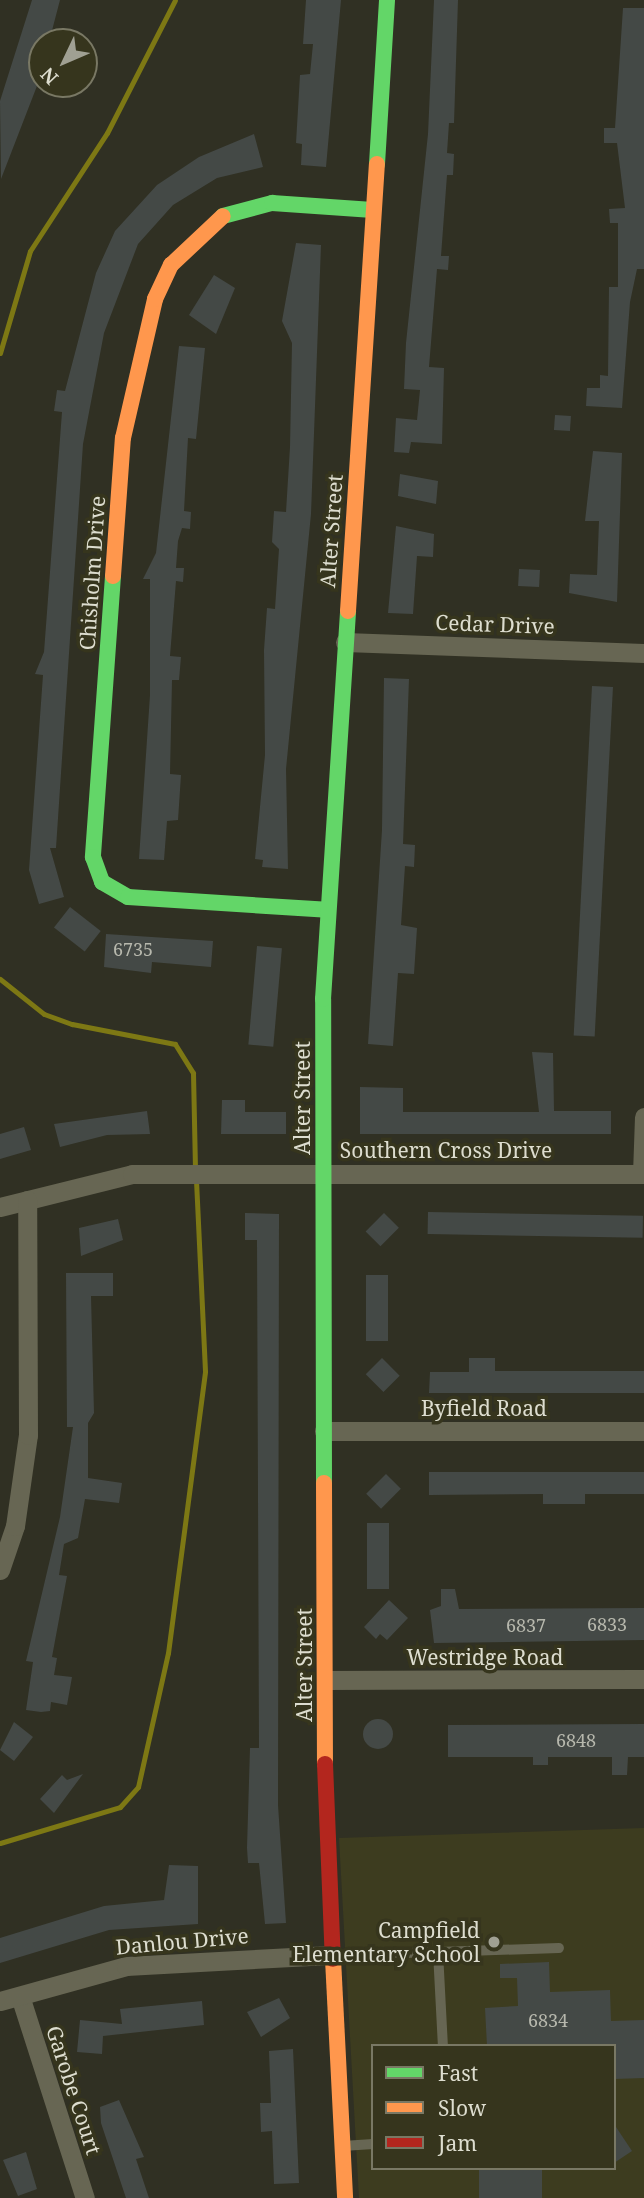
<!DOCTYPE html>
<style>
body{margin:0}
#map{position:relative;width:644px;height:2198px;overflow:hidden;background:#303023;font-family:"Noto Serif",serif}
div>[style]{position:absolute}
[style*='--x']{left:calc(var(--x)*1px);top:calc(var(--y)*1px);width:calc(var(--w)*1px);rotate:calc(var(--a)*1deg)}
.built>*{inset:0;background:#3d3c1f}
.stream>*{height:5px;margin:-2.5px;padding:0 2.5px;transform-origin:2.5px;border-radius:2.5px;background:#7d7814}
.building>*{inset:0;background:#444946;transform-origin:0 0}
.round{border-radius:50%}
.lane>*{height:10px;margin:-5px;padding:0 5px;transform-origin:5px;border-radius:5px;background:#676653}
.street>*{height:19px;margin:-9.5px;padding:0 9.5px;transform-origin:9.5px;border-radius:9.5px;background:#676653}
.fast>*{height:16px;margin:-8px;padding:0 8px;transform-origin:8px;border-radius:8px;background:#63d668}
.slow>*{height:16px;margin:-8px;padding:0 8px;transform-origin:8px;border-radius:8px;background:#ff974d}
.jam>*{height:16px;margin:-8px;padding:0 8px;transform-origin:8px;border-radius:8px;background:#b3261e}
.dots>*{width:19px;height:19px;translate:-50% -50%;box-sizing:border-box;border:4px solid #36351d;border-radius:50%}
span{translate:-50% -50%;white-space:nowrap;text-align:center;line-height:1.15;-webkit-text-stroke:7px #36351d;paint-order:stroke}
.number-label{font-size:18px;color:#b7b8ad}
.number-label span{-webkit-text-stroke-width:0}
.street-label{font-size:21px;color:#ddddcf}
.poi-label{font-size:21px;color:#ddddcf}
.right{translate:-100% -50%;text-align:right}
.legend{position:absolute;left:371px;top:2044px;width:245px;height:126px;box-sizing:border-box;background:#36351d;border:2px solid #797864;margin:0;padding:9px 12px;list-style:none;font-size:21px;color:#ddddcf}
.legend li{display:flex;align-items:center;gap:14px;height:35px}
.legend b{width:35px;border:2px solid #797864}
.north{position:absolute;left:28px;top:28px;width:70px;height:70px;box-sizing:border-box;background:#36351d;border:2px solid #797864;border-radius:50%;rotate:226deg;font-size:19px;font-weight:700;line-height:28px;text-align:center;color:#ddddcf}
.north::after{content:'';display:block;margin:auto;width:24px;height:32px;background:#a0a093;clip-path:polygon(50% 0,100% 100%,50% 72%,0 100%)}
</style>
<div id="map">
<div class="built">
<div style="clip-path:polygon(evenodd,644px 1828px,644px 2198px,359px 2198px,339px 1838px,644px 1828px,373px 2046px,614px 2046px,614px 2168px,373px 2168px,373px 2046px)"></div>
</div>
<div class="stream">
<div style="--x:0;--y:353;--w:106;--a:-73.6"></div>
<div style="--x:30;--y:251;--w:141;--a:-56.9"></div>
<div style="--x:107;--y:133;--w:149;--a:-62.9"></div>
<div style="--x:0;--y:979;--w:56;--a:38.5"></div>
<div style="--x:44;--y:1014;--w:30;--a:20"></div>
<div style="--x:72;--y:1024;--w:105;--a:11"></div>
<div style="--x:175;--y:1044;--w:34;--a:58"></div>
<div style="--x:193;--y:1073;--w:96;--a:88.8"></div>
<div style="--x:0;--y:1843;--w:125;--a:-16.7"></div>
<div style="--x:120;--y:1807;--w:27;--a:-48"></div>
<div style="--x:138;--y:1787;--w:137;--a:-77.4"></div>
<div style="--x:168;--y:1653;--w:284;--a:-82.5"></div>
<div style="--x:205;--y:1371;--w:192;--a:-92.7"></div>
</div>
<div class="building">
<div style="clip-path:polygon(32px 0,60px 0,49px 42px,42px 42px,42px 73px,1px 179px,0 101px)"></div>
<div style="clip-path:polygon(306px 0,341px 0,326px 167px,301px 165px,302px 144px,296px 143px,300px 75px,310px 74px,313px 44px,303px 44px)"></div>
<div style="clip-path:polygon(434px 0,458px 0,454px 123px,449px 123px,447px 153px,454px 154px,453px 175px,447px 175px,441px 256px,449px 256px,448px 270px,437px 269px,429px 367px,444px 368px,442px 444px,411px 442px,409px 453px,394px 452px,396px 418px,417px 420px,420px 390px,404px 389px,406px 343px,428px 134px)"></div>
<div style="clip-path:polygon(623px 8px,644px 8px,644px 269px,637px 269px,630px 302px,622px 408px,586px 406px,587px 388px,600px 388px,600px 375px,608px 376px,609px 287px,618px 287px,618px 223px,610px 223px,609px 209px,625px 208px,617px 143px,604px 143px,604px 128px,615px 128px)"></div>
<div style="clip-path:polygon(254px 134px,263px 167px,217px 178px,173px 205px,138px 244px,104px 333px,83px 444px,56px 848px,50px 848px,64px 897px,39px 904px,29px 870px,43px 675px,35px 674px,44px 652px,62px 412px,54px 411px,57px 390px,65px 391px,96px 273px,115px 231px,157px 185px,199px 157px)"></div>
<div style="clip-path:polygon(296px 243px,321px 245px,311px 514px,286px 769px,288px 869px,262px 867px,263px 860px,255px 859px,265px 755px,264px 650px,267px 608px,275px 609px,279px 549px,272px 542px,274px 511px,286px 512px,290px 447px,292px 343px,282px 321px)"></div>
<div style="clip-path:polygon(214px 275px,235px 288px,216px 334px,189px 315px)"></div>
<div style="clip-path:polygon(179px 346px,205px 348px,196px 439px,188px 438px,184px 511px,191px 512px,190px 529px,182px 528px,178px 541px,176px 568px,184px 568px,183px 582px,176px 581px,170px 656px,181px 657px,179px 680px,172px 680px,170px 774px,181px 775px,178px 820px,167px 821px,164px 860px,139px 859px,150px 695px,150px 579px,143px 579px,156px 553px)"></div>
<div style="left:555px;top:415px;width:16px;height:15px;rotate:4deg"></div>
<div style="clip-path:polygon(593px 451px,622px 453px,617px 602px,569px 593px,570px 574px,597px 575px,599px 521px,585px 521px)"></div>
<div style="clip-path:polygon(400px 474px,438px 481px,436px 504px,398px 496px)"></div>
<div style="clip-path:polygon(396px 526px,434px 534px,433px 557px,417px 556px,413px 614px,388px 613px)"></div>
<div style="left:519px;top:569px;width:21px;height:17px;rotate:3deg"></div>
<div style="clip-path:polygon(384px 678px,409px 679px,403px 844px,415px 845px,414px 867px,405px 866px,401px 925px,417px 928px,414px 974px,398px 973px,393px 1046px,368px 1044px,382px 830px)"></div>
<div style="left:592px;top:686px;width:21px;height:350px;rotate:3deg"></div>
<div style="left:70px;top:907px;width:39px;height:26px;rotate:38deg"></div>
<div style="clip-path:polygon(106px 934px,213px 941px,211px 967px,152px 962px,151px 973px,104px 967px)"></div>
<div style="left:257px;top:946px;width:25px;height:99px;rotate:5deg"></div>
<div style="clip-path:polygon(532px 1052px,553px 1053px,554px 1111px,611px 1111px,611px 1134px,360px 1134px,360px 1087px,403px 1088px,403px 1112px,539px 1112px)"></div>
<div style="clip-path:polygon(222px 1100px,245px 1100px,245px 1112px,286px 1112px,286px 1134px,221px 1134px)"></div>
<div style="clip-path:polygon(147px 1111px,150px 1134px,107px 1135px,60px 1147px,54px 1124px)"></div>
<div style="clip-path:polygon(24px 1127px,31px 1150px,0 1159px,0 1134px)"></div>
<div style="left:428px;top:1212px;width:215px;height:22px;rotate:1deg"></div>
<div style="clip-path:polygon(245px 1213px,279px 1214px,278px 1805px,286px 1923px,265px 1924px,259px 1863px,248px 1863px,247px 1848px,250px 1748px,259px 1748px,257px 1240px,245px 1240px)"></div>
<div style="left:384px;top:1213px;width:21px;height:26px;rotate:45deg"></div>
<div style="clip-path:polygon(118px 1219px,123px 1240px,81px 1256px,79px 1228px)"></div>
<div style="clip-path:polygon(66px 1273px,113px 1273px,113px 1296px,91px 1296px,94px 1413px,88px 1423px,88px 1478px,122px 1483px,119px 1503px,85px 1499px,78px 1538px,64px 1544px,59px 1575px,67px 1576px,52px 1657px,57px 1658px,54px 1675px,72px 1677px,67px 1705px,51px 1702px,50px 1711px,41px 1712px,26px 1710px,33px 1662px,26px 1661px,60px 1517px,73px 1427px,67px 1427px)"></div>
<div style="left:366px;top:1275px;width:22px;height:66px"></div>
<div style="left:382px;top:1358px;width:25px;height:23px;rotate:45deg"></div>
<div style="clip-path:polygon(469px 1358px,495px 1358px,495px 1371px,644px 1371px,644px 1393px,429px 1393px,430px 1372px,469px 1372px)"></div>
<div style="clip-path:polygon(429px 1472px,644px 1472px,644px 1494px,585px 1494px,585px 1504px,543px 1504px,543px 1494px,429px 1495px)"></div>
<div style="left:386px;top:1474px;width:21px;height:28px;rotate:45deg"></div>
<div style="left:367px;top:1523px;width:22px;height:66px"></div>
<div style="clip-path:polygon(441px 1589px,455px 1589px,459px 1609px,644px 1608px,644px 1640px,434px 1643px,430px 1610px,441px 1606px)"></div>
<div style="clip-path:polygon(389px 1600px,408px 1618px,387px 1640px,380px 1634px,376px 1639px,364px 1627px)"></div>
<div class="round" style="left:363px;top:1719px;width:30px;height:30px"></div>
<div style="clip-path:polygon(14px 1722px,33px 1737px,14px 1761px,0 1750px)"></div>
<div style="clip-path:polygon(644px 1724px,644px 1757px,628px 1757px,627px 1775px,612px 1775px,612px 1757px,548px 1757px,548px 1765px,533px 1765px,533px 1757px,448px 1757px,448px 1725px)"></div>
<div style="clip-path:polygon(83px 1774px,54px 1813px,40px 1799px,62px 1775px,67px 1780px)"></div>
<div style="clip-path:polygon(169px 1865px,198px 1866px,198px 1924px,109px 1930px,0 1963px,0 1938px,104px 1906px,164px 1900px)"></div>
<div style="clip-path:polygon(549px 1962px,550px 1992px,610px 1990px,611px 2021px,644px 2020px,644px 2078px,614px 2079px,614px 2046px,487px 2046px,485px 2008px,518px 2006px,517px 1978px,500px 1978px,500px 1964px)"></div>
<div style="clip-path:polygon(279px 1998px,290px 2018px,261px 2037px,247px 2012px)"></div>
<div style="clip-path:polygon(202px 2001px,204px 2025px,103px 2036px,102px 2054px,77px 2052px,80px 2020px,122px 2024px,120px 2009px)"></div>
<div style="clip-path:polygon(293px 2049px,299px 2183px,274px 2184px,272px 2131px,261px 2132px,260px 2103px,271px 2103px,269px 2051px)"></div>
<div style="clip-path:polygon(119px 2100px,144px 2157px,136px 2159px,149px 2198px,126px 2198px,101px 2123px,100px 2107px)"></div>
<div style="clip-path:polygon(614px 2124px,632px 2151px,614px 2163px)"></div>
<div style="clip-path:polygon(26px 2152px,37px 2189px,18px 2196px,3px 2160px)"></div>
<div style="left:479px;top:2168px;width:63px;height:30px"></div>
</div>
<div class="lane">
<div style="--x:438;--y:1952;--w:121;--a:-1.9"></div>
<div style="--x:333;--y:1955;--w:105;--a:-1.6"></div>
<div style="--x:438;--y:1952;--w:94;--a:87"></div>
<div style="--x:343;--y:2146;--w:30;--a:-4"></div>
</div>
<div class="street">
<div style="--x:345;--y:642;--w:299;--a:2.1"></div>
<div style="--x:642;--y:1174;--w:57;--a:-88"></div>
<div style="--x:0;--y:1207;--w:136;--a:-14"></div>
<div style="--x:132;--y:1174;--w:512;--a:0"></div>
<div style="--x:324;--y:1431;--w:320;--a:0"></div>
<div style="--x:0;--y:1570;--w:46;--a:-71.2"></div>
<div style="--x:15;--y:1526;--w:92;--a:-81.9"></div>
<div style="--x:28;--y:1435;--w:235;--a:-90.2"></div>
<div style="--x:326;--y:1680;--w:318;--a:-0.2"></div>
<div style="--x:20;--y:1996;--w:212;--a:72.2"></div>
<div style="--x:0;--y:2001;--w:131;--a:-15.5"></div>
<div style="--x:126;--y:1966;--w:204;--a:-3.1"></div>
</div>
<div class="fast">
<div style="--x:377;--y:164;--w:164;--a:-86.5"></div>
<div style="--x:223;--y:216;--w:51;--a:-14.9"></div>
<div style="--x:272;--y:203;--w:101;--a:4"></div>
<div style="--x:113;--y:576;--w:282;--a:94.1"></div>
<div style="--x:93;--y:857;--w:27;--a:70"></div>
<div style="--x:102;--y:882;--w:30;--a:30"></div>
<div style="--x:128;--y:897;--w:199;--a:3.7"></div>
<div style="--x:324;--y:1483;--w:484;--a:-90.1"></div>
<div style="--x:323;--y:999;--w:389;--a:-86.3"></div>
</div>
<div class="slow">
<div style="--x:113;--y:576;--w:138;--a:-85.9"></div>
<div style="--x:123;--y:438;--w:143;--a:-77"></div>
<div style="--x:155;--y:299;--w:38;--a:-65"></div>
<div style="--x:171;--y:265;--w:71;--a:-43.3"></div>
<div style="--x:348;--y:611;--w:448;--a:-86.3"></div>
<div style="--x:324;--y:1483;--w:281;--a:89.8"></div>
<div style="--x:333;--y:1959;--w:239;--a:87.1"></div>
</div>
<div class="jam">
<div style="--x:325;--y:1764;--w:195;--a:87.7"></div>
</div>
<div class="dots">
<div style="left:494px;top:1942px;background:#a0a093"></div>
</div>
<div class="number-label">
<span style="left:133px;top:949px">6735</span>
<span style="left:607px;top:1624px">6833</span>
<span style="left:526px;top:1625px">6837</span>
<span style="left:576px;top:1740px">6848</span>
<span style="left:548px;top:2020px">6834</span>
</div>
<div class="street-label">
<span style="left:331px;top:531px;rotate:-86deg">Alter Street</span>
<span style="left:92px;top:573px;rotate:-86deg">Chisholm Drive</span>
<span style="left:495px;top:624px;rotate:2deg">Cedar Drive</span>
<span style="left:302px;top:1098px;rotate:-90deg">Alter Street</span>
<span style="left:446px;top:1150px">Southern Cross Drive</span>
<span style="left:484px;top:1408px">Byfield Road</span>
<span style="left:485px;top:1657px">Westridge Road</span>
<span style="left:304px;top:1665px;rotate:-90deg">Alter Street</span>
<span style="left:182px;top:1941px;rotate:-5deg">Danlou Drive</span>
<span style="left:74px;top:2090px;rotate:72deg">Garobe Court</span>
</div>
<div class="poi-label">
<span class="right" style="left:480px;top:1942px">Campfield<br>Elementary School</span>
</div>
<ul class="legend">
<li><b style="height:9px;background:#63d668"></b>Fast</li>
<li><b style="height:9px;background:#ff974d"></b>Slow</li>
<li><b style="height:9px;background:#b3261e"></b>Jam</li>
</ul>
<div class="north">N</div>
</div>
